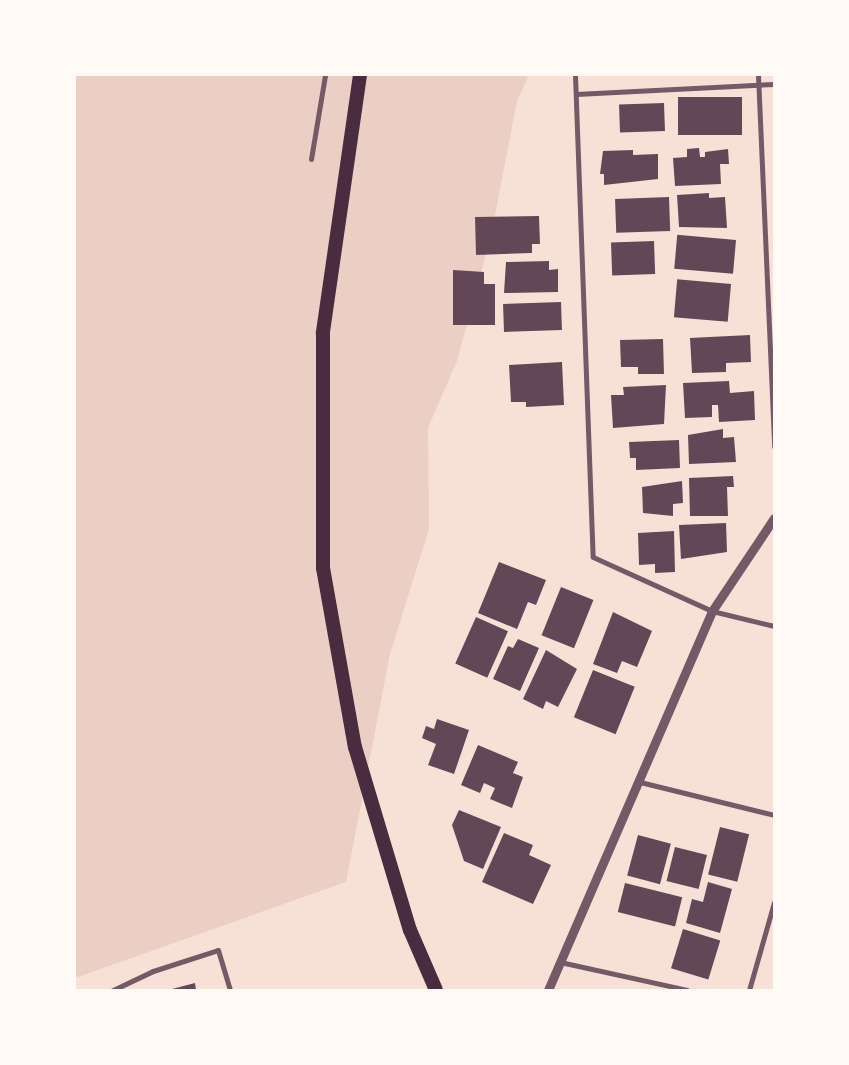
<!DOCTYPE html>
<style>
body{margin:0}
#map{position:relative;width:849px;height:1065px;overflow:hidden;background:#f7e1d7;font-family:"Noto Sans",sans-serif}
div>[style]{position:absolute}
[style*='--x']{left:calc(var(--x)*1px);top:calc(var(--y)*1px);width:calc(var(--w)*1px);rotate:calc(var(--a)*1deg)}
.green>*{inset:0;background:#ebcfc5}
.building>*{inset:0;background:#644757;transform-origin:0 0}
.minor>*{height:5px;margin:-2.5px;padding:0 2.5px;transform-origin:2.5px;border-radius:2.5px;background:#755966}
.tertiary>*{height:9px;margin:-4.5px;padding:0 4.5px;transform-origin:4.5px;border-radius:4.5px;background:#755966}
.trunk>*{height:14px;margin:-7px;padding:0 7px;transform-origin:7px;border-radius:7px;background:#4a2c40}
span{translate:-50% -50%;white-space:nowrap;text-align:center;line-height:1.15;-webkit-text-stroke:4.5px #fffaf5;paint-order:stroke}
.frame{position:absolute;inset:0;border:76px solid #fffaf5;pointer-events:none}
</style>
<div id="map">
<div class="green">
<div style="clip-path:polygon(75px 75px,529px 75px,517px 101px,491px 236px,457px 361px,428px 428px,429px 529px,390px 654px,346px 882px,75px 978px)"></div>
</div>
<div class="building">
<div style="left:742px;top:97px;width:38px;height:64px;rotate:90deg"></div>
<div style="left:664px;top:103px;width:28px;height:45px;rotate:88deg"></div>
<div style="clip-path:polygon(699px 148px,700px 157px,705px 157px,705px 152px,728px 149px,729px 164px,720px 164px,721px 184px,675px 186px,673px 158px,687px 157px,687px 149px)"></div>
<div style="clip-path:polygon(633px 150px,633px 155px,658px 154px,658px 179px,604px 185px,604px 174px,600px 174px,603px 151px)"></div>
<div style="clip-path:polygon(709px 193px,709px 198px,725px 197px,727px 228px,679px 227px,677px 195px)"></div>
<div style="left:669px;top:197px;width:34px;height:54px;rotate:88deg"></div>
<div style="clip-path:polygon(539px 216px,540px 244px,532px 244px,532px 253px,476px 255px,475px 217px)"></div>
<div style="left:736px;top:240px;width:34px;height:59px;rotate:95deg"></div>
<div style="left:654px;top:241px;width:33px;height:43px;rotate:88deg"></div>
<div style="clip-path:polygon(549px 261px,549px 270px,558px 269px,558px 292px,504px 293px,506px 262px)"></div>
<div style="clip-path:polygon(453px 270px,484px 272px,484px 284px,495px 284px,495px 325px,453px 325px)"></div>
<div style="left:731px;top:284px;width:38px;height:54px;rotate:95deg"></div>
<div style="left:561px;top:302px;width:28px;height:58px;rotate:88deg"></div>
<div style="clip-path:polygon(750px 335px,751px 362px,726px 363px,726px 372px,692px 373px,690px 338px)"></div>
<div style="clip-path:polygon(663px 339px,664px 374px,638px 374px,638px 367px,621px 367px,620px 340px)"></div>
<div style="clip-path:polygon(562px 362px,564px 405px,526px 407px,526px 402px,511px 402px,509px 365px)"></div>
<div style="clip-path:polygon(729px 381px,730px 393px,754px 391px,755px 420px,719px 422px,718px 405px,712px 405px,712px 417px,685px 418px,683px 383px)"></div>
<div style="clip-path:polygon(666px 385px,664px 424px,613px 428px,611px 395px,624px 395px,623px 387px)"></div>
<div style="clip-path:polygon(723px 429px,723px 438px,734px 437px,736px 462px,689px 464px,688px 435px)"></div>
<div style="clip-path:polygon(679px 440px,680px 468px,636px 470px,636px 458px,630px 458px,629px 442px)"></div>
<div style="clip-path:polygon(733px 476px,734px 487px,727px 487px,728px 516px,690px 516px,689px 478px)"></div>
<div style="clip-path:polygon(682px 481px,683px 503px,673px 504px,673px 516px,643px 513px,642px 487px)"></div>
<div style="clip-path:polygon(726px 523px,727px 552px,681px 559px,679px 525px)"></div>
<div style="clip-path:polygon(674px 531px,675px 572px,655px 573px,655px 564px,639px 565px,638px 533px)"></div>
<div style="clip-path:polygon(499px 562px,546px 580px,536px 605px,528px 602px,517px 629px,478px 613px)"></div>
<div style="left:561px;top:587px;width:35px;height:52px;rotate:22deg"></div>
<div style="clip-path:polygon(613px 612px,652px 631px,637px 667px,622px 661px,617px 673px,593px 664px)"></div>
<div style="left:476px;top:617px;width:35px;height:51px;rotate:24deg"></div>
<div style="clip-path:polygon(518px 639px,539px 648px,520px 691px,493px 679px,508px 646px,513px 648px)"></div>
<div style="clip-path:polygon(546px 650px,577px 669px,558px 707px,546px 701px,543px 709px,523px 699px)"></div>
<div style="left:593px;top:670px;width:45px;height:51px;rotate:22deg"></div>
<div style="clip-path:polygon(437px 719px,469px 730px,454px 774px,428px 765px,436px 744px,422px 738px,426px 726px,434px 729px)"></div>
<div style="clip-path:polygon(478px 745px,518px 762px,513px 773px,523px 777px,512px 808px,490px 799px,495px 788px,484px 783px,480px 793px,461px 785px)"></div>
<div style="clip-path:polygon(459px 810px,501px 827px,483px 869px,464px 861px,452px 825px)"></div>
<div style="left:720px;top:827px;width:30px;height:49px;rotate:14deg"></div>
<div style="clip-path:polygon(504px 833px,533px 845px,529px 855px,551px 865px,533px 904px,482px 882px)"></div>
<div style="left:638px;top:835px;width:34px;height:42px;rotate:15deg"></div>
<div style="left:675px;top:847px;width:33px;height:35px;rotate:14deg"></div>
<div style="clip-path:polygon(708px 882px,732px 889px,720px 933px,686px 923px,692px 899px,703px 902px)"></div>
<div style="left:625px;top:883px;width:59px;height:30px;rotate:14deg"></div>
<div style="left:683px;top:929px;width:39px;height:41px;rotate:17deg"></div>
<div style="clip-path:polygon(195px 983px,196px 990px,172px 990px,172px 989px)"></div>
</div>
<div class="minor">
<div style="--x:575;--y:75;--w:482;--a:87.9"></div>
<div style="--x:593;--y:557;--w:131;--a:24.4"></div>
<div style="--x:712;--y:611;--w:64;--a:13.6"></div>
<div style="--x:758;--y:75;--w:372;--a:87.5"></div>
<div style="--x:576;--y:94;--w:198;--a:-2.9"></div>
<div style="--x:311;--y:159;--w:85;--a:-80.5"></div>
<div style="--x:640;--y:782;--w:138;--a:13.8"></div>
<div style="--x:560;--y:962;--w:130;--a:12.4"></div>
<div style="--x:113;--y:990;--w:44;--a:-25.4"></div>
<div style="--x:153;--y:971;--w:68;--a:-17.9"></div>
<div style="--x:218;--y:950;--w:42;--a:73.3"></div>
<div style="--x:749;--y:990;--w:91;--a:-74.1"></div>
</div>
<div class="tertiary">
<div style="--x:548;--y:990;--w:413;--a:-66.6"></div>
<div style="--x:712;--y:611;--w:112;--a:-56.3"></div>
</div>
<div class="trunk">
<div style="--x:360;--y:75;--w:261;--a:98.2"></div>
<div style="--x:323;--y:333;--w:235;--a:90"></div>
<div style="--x:323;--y:568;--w:182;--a:79.9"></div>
<div style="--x:355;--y:747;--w:191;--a:73.3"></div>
<div style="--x:410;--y:930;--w:65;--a:66.6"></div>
</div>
<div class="frame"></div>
</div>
